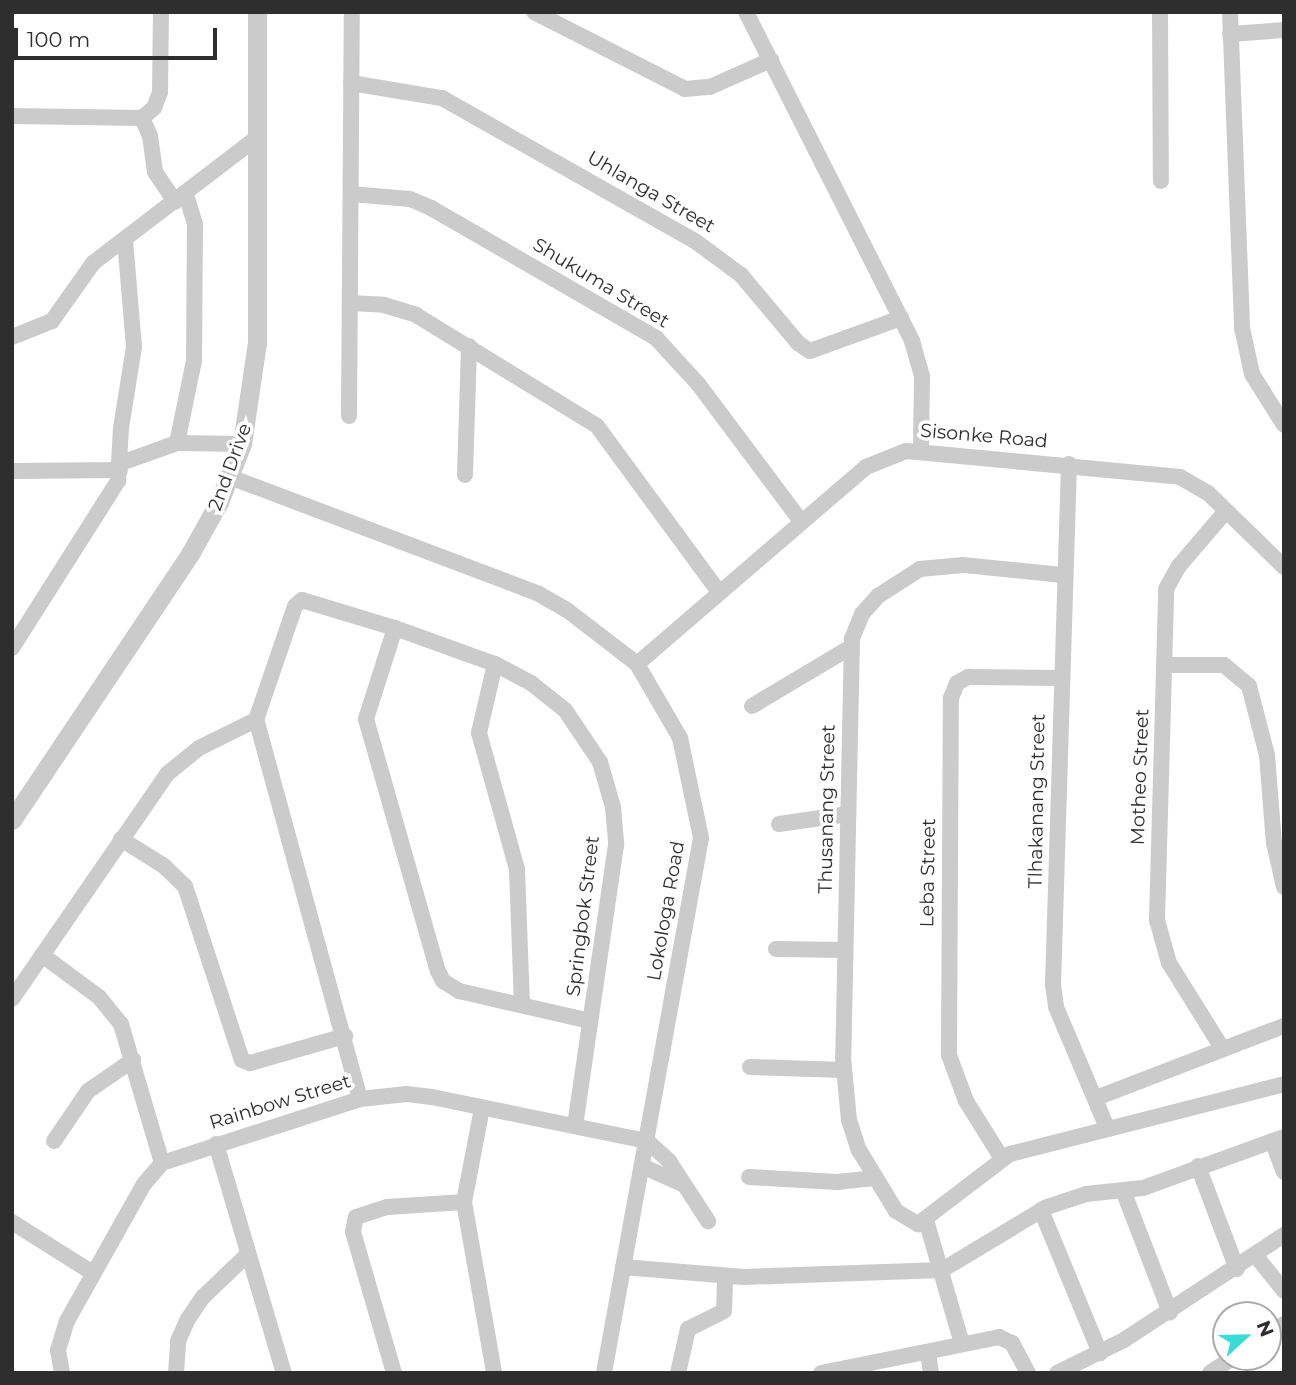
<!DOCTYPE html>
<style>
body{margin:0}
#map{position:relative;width:1296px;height:1385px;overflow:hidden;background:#fff;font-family:Montserrat,sans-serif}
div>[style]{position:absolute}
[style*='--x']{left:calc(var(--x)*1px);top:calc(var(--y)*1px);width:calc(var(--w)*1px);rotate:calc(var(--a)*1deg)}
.minor>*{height:16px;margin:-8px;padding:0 8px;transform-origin:8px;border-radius:8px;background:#cbcbcb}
.tertiary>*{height:19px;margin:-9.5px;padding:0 9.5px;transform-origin:9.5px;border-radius:9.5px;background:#cbcbcb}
span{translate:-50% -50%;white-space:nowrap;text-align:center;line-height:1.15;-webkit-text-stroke:7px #fff;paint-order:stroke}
.street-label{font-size:19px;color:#2e2e2e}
.frame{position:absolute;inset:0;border:14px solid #2e2e2e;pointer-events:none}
.north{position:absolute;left:1212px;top:1301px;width:70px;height:70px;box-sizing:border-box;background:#fff;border:2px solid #ababab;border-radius:50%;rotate:68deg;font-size:19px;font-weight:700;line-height:28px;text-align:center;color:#2e2e2e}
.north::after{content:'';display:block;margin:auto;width:24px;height:32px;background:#37ddd5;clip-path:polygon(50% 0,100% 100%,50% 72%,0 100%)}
.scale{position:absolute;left:14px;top:28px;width:203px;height:32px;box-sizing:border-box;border:4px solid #2e2e2e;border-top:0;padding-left:9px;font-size:21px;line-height:24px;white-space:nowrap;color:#2e2e2e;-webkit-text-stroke:5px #fff;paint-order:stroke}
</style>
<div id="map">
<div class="minor">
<div style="--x:534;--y:12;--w:169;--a:27"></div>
<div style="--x:685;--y:89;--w:25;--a:-5"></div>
<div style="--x:710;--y:87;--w:67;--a:-23.9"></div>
<div style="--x:746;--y:12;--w:369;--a:63.2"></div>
<div style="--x:912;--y:341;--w:36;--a:74"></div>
<div style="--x:922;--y:376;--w:75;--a:90.8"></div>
<div style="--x:1160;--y:12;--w:169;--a:89.7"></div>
<div style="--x:1230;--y:12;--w:316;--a:87.8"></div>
<div style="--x:1242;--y:328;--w:47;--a:77.7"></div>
<div style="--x:1252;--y:374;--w:60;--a:57.9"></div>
<div style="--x:1230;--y:34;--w:54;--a:-4.2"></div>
<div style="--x:351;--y:83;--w:92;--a:9.4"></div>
<div style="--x:442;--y:98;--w:291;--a:29.5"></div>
<div style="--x:695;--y:241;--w:57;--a:36.5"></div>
<div style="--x:741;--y:275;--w:89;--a:50"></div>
<div style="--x:798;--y:343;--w:14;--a:34"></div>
<div style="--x:810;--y:351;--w:97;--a:-19.9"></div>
<div style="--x:12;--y:116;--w:130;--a:0.9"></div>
<div style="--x:142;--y:118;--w:16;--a:-40"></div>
<div style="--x:154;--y:108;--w:17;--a:-69"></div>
<div style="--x:160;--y:92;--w:80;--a:-89.3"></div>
<div style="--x:142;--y:118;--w:20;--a:66"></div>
<div style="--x:150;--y:136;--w:36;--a:82"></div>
<div style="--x:155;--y:172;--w:36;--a:56"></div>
<div style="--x:351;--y:194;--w:59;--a:4.8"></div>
<div style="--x:410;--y:199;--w:23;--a:23"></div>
<div style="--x:431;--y:208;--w:260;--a:30"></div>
<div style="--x:656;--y:338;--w:64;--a:47.5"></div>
<div style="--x:699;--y:385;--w:169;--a:53.2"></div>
<div style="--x:350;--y:303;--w:34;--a:3"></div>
<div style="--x:384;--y:305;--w:34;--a:17"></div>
<div style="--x:416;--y:315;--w:212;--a:31.5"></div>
<div style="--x:597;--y:426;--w:206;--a:53.7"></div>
<div style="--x:12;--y:337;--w:43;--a:-21.8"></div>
<div style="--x:52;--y:321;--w:71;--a:-54.7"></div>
<div style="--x:93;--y:263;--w:208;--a:-37.4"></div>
<div style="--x:349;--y:416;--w:404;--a:-89.6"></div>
<div style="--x:177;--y:443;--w:84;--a:-78.3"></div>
<div style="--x:194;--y:361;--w:137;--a:-89.6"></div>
<div style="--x:195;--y:224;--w:30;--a:-107"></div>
<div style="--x:121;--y:463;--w:59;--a:-19.7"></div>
<div style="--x:177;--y:443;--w:65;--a:0.9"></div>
<div style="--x:1069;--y:464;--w:521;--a:91.76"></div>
<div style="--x:1053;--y:985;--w:22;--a:82"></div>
<div style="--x:1056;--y:1007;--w:131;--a:67.1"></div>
<div style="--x:12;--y:471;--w:108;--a:-0.5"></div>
<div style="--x:465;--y:475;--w:129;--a:-88.2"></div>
<div style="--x:230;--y:477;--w:330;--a:20.7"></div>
<div style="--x:539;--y:594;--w:32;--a:30"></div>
<div style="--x:567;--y:610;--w:88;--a:37.6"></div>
<div style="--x:637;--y:664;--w:86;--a:59.8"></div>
<div style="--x:680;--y:738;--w:102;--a:78.1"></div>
<div style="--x:701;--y:838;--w:544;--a:100.28"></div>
<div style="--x:1062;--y:575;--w:100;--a:-174.2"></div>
<div style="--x:963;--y:565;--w:43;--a:174.7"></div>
<div style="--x:920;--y:569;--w:50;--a:147.3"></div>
<div style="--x:878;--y:596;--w:24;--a:132"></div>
<div style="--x:862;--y:614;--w:27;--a:112"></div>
<div style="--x:852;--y:639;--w:418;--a:91.2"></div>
<div style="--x:843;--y:1057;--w:63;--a:84.6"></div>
<div style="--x:849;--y:1120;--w:32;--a:72"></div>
<div style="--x:859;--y:1150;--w:71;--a:58.8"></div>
<div style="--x:896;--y:1211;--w:26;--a:31"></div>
<div style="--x:918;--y:1224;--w:116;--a:-37.3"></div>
<div style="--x:1010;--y:1154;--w:283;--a:-14.3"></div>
<div style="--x:395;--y:628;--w:96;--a:107.7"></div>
<div style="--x:366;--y:719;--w:262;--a:74.1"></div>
<div style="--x:438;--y:971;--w:11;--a:63"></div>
<div style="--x:443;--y:981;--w:19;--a:32"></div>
<div style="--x:459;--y:991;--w:134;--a:12.9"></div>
<div style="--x:12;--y:648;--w:198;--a:-57.6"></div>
<div style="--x:118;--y:481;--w:53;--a:-86.8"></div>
<div style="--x:121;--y:428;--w:82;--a:-80.9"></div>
<div style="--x:134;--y:347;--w:108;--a:-94.8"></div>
<div style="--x:495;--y:664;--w:71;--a:103.1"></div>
<div style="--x:479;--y:733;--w:141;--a:74.4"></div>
<div style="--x:517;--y:869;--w:136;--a:87.9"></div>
<div style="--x:637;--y:664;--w:302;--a:-40.7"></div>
<div style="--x:866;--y:467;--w:43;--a:-21.8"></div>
<div style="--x:906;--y:451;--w:275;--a:5.4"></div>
<div style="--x:1180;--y:477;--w:32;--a:30"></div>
<div style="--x:1208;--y:493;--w:106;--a:44.2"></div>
<div style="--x:1164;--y:665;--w:60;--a:0"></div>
<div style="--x:1224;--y:665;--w:33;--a:40"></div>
<div style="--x:1249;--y:686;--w:71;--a:75.4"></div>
<div style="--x:1267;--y:755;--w:88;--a:85.5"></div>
<div style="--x:1274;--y:843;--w:45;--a:77.2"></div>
<div style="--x:752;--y:706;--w:115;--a:-30.8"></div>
<div style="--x:779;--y:824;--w:70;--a:-8.2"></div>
<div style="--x:121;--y:839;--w:51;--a:32.1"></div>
<div style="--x:164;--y:866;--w:29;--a:44"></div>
<div style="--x:185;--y:886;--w:183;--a:71.9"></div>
<div style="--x:242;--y:1060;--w:9;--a:21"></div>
<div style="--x:250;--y:1063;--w:99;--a:-15.9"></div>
<div style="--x:776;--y:949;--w:69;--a:0.8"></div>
<div style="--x:42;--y:955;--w:71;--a:36.4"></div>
<div style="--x:99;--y:997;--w:35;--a:51"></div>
<div style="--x:121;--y:1024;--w:145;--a:73.6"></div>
<div style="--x:12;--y:999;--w:273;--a:-55.4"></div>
<div style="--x:167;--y:774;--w:41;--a:-39.1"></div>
<div style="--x:199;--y:748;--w:64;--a:-26.2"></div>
<div style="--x:1222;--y:1048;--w:100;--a:-121.9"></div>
<div style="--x:1169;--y:963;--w:45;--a:-105.6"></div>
<div style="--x:1157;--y:920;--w:331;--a:-88.4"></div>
<div style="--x:1166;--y:589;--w:26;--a:-61"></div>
<div style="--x:1179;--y:566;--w:72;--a:-49.5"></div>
<div style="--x:750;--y:1067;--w:93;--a:1.8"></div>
<div style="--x:1096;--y:1098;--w:201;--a:-21"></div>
<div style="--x:360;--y:1099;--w:393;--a:-105.3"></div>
<div style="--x:256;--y:720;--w:120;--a:-71.1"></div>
<div style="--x:295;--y:606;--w:9;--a:-41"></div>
<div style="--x:302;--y:600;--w:97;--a:16.8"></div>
<div style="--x:395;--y:628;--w:106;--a:19.8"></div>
<div style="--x:495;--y:664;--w:41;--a:27.8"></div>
<div style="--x:531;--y:683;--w:43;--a:38.5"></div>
<div style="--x:565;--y:710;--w:63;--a:56.1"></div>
<div style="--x:600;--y:762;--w:47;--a:73.9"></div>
<div style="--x:613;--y:807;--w:38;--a:85"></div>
<div style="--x:616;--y:845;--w:284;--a:98.3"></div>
<div style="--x:482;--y:1108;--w:96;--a:100.8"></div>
<div style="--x:464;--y:1202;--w:174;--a:80"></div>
<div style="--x:54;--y:1141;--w:60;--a:-55.8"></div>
<div style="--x:88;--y:1091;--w:55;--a:-34.6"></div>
<div style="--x:1272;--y:1141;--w:33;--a:69"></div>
<div style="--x:216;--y:1144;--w:239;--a:73.5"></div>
<div style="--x:1001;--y:1157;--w:66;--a:-122"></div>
<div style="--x:966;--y:1101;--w:49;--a:-110.3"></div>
<div style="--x:949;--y:1055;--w:357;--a:-89.7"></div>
<div style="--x:951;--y:698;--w:16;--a:-68"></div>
<div style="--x:957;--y:683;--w:13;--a:-29"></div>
<div style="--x:968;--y:677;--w:92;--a:0.6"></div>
<div style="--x:642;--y:1166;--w:44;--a:24.2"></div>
<div style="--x:1198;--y:1166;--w:110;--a:69.3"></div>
<div style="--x:749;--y:1177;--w:88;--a:3.3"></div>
<div style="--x:837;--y:1182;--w:37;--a:-6"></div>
<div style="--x:1124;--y:1193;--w:128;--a:68.9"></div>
<div style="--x:1041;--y:1210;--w:155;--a:67.6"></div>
<div style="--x:926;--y:1220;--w:129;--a:73.8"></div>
<div style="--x:12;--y:1222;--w:96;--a:32.2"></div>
<div style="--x:1256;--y:1256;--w:45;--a:51.3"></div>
<div style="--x:623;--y:1267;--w:121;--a:4.7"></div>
<div style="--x:744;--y:1277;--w:198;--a:-2"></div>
<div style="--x:942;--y:1270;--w:122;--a:-31"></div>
<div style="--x:1047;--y:1207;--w:41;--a:-18.4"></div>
<div style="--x:1086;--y:1194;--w:57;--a:-6"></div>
<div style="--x:1143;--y:1188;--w:150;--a:-19.9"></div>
<div style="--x:1268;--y:1334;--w:19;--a:-32"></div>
<div style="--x:928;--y:1352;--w:21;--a:82"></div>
<div style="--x:62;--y:1373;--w:23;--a:-100"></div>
<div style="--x:58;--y:1350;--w:30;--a:-73"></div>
<div style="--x:67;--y:1321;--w:157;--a:-60.7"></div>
<div style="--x:144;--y:1184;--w:28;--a:-49"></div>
<div style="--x:162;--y:1163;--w:208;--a:-17.9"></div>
<div style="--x:360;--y:1099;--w:47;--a:-6.1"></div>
<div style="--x:407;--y:1094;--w:25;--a:7"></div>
<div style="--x:432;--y:1097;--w:219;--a:11.6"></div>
<div style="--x:647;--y:1141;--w:30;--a:42"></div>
<div style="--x:669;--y:1161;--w:72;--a:57"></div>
<div style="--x:176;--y:1373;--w:32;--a:-86"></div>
<div style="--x:178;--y:1341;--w:24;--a:-66"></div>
<div style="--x:188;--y:1319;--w:27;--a:-56"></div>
<div style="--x:203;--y:1297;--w:62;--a:-43.7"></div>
<div style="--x:394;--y:1373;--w:147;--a:-106.2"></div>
<div style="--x:353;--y:1232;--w:15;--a:-79"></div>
<div style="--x:356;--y:1217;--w:33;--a:-18"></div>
<div style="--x:387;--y:1207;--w:77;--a:-3.7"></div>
<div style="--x:678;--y:1373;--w:45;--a:-77.2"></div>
<div style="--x:688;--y:1329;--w:40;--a:-26.6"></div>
<div style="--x:724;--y:1311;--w:35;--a:-88"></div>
<div style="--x:821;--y:1373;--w:182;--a:-11.4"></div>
<div style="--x:999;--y:1337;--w:14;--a:25"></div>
<div style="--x:1012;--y:1343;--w:34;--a:62"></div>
<div style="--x:1057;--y:1373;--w:75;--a:-26.2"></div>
<div style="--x:1124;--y:1340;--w:191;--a:-33.3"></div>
<div style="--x:1210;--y:1373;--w:29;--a:-34"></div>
</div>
<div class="tertiary">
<div style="--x:12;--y:820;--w:320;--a:-56.2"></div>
<div style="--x:190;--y:554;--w:60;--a:-60.9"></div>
<div style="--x:219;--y:502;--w:62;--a:-68.4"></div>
<div style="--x:242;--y:444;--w:102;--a:-81.6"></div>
<div style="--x:257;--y:343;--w:331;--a:-90"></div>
</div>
<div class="street-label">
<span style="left:651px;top:192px;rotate:30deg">Uhlanga Street</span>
<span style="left:601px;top:283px;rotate:31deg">Shukuma Street</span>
<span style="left:984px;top:436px;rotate:5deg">Sisonke Road</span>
<span style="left:230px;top:467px;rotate:-70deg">2nd Drive</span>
<span style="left:1140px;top:777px;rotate:-88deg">Motheo Street</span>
<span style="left:1037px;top:801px;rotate:-89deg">Tlhakanang Street</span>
<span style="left:827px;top:809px;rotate:-89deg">Thusanang Street</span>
<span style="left:928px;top:873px;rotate:-89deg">Leba Street</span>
<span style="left:666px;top:911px;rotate:-80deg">Lokologa Road</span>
<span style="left:583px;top:916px;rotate:-83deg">Springbok Street</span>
<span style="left:280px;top:1102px;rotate:-17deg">Rainbow Street</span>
</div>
<div class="frame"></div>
<div class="north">N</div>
<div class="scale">100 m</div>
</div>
